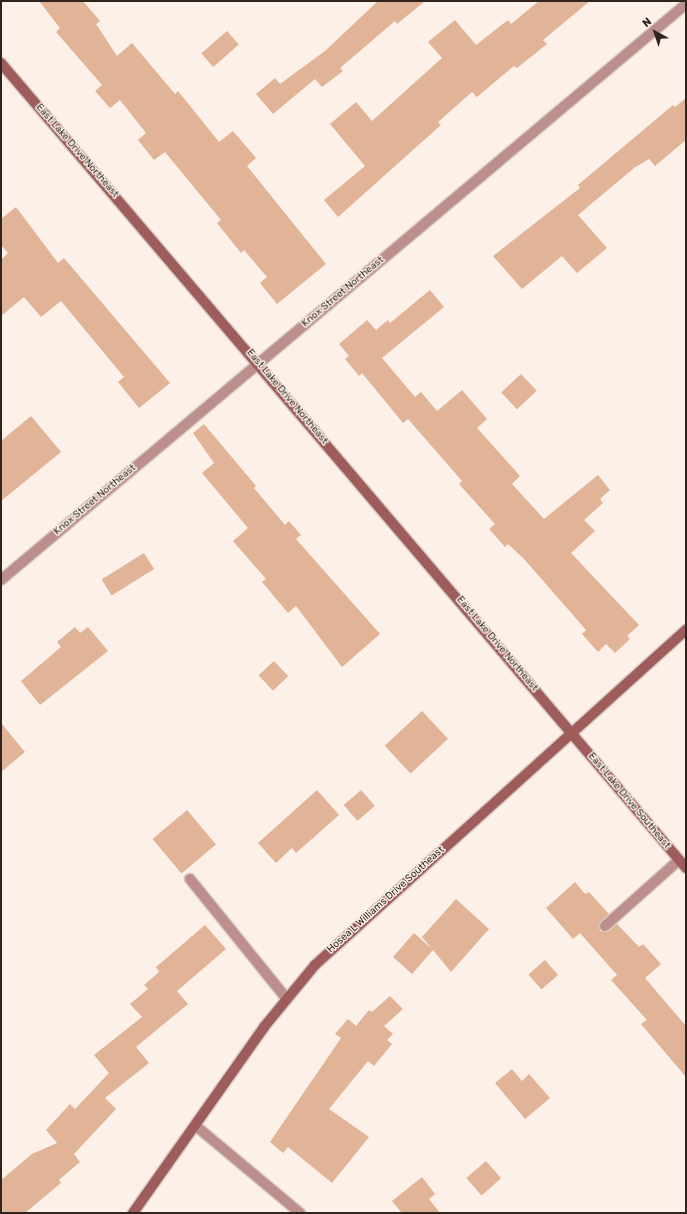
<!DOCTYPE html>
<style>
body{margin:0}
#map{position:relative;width:687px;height:1214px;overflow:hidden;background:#fcf0e8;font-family:Rubik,sans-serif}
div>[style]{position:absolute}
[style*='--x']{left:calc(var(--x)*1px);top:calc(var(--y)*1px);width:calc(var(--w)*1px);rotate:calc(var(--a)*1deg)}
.building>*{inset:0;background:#e1b397;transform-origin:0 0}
.roads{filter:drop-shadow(1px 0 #d7cbc4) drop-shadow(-1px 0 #d7cbc4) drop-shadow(0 1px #d7cbc4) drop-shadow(0 -1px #d7cbc4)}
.lane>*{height:10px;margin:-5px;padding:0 5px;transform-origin:5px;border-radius:5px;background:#bc8e8c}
.street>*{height:10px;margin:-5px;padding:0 5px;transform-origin:5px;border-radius:5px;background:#bc8e8c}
.secondary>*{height:10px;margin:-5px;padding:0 5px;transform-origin:5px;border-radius:5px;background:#9e5d5b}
span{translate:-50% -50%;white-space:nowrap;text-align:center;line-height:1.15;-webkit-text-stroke:3px #fcf0e8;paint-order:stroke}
.street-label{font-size:10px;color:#30251e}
.frame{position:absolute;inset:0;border:2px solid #30251e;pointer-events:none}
.north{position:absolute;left:635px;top:12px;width:40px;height:40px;-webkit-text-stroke:3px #fcf0e8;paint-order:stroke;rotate:320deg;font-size:11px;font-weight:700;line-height:16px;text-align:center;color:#30251e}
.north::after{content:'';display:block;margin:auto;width:14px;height:18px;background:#30251e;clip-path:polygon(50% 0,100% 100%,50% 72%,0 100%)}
</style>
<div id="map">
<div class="building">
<div style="clip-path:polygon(39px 1px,83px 1px,100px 21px,96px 24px,117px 56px,132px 43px,175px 94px,178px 91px,219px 142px,233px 131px,256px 158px,247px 166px,326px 264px,277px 304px,260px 283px,267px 277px,244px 250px,241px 253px,217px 223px,221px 220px,165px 152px,154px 160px,138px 140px,146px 133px,120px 100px,110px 108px,95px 91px,102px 85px,56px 32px,60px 28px)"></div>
<div style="clip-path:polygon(378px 1px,425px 1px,397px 24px,395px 21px,340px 68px,343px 71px,322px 87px,315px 79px,273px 114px,256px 94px,275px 78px,280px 84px,325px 51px)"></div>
<div style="clip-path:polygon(539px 1px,590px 1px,543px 40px,547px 44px,517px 68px,514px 66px,477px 97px,472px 92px,438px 122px,441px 125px,338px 217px,324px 200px,365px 166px,330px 124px,356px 102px,372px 121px,442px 58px,428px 42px,455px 20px,476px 45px,508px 20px,511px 24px)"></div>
<div style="left:227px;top:31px;width:18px;height:34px;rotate:49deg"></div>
<div style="clip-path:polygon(686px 98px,686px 140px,655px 166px,649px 159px,634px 168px,578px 215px,607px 248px,577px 273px,562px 256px,522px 289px,493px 256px,580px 188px,578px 185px,673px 105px,675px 107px)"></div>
<div style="clip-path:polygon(16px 207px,58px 263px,64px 258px,170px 383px,139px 408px,118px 382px,124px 377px,61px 301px,41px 317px,24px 297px,1px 316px,1px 260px,8px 253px,1px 245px,1px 219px)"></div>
<div style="clip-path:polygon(430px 290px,444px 307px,382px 358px,415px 397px,421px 392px,437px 411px,462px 390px,487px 419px,477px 428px,520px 476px,512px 484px,544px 519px,598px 475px,610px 490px,600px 499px,603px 503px,584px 520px,595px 531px,571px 553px,639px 625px,627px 636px,630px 639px,615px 653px,606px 644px,598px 652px,582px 634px,586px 630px,525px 560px,508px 544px,505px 547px,489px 529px,495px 524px,459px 484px,462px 481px,408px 419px,403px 423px,362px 373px,359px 376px,345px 359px,349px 356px,339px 344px,367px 320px,376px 330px,388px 320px,390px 323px)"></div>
<div style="left:521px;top:374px;width:23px;height:27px;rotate:47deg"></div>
<div style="clip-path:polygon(31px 416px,61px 452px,1px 501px,1px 441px)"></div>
<div style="clip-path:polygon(204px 424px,256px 486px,254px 488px,285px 525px,289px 521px,301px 535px,296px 539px,380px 634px,342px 667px,296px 606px,288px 613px,262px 582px,266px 579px,233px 541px,248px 528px,202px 473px,214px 463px,193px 433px)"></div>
<div style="left:144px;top:553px;width:19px;height:50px;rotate:58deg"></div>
<div style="clip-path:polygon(75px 627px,80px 633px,88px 627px,108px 651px,40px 705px,21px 681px,61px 647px,57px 642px)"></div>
<div style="left:274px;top:661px;width:21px;height:21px;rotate:47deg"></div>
<div style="left:422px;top:711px;width:38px;height:51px;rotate:47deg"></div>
<div style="clip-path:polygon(1px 723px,25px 752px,1px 772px)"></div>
<div style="clip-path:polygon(317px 790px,339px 815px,296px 853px,292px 848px,276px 863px,258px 843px)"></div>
<div style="left:361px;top:790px;width:21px;height:23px;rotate:49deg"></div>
<div style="left:187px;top:810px;width:45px;height:45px;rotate:50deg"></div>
<div style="clip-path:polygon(575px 882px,585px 894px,589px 892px,609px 914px,599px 924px,600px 931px,607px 932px,617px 924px,639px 947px,643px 944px,661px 964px,645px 978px,686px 1026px,686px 1077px,641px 1024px,647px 1020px,611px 980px,617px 975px,580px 933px,573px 939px,546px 908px)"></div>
<div style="clip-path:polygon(456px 899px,489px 929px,451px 972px,433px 950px,412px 974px,393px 957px,414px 933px,432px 949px,422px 937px)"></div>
<div style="clip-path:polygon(205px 925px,226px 949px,177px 991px,188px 1004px,136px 1047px,149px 1063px,105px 1098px,116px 1109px,74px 1154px,80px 1162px,59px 1180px,61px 1183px,25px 1213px,1px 1213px,1px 1180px,32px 1154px,57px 1143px,46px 1130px,70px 1104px,75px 1109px,109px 1073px,94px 1055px,142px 1017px,130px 1004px,148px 989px,144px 985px,159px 972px,156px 967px)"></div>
<div style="left:545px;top:960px;width:20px;height:22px;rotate:49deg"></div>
<div style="clip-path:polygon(390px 996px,403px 1009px,384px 1026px,393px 1034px,387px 1040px,392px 1044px,374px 1066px,368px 1061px,329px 1109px,369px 1137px,332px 1183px,288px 1147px,283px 1153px,270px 1142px,341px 1038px,335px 1034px,348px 1019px,356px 1026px,369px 1010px,372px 1012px)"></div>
<div style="clip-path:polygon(512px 1069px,522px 1081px,529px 1074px,550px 1098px,525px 1119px,495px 1083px)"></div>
<div style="left:486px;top:1161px;width:23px;height:26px;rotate:49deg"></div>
<div style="clip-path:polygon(422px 1177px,435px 1194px,429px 1199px,440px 1213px,402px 1213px,392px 1201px)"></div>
</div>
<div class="roads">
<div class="lane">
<div style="--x:190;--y:879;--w:154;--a:51.1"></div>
<div style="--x:605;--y:926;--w:99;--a:-41.7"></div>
</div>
<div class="street">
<div style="--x:1;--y:580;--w:895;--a:-40.06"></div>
<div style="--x:196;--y:1126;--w:136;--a:39.9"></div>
</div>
<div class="secondary">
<div style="--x:1;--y:63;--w:1057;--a:49.6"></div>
<div style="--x:133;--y:1213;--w:228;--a:-54.8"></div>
<div style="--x:264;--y:1027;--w:80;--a:-50.6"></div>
<div style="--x:315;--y:965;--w:500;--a:-42.1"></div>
</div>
</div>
<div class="street-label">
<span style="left:77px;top:151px;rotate:49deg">East Lake Drive Northeast</span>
<span style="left:343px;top:292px;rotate:-40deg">Knox Street Northeast</span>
<span style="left:287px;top:397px;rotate:50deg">East Lake Drive Northeast</span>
<span style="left:95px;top:500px;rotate:-40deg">Knox Street Northeast</span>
<span style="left:497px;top:644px;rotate:50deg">East Lake Drive Northeast</span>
<span style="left:629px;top:801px;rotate:50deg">East Lake Drive Southeast</span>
<span style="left:386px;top:900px;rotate:-42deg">Hosea L Williams Drive Southeast</span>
</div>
<div class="frame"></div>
<div class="north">N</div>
</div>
